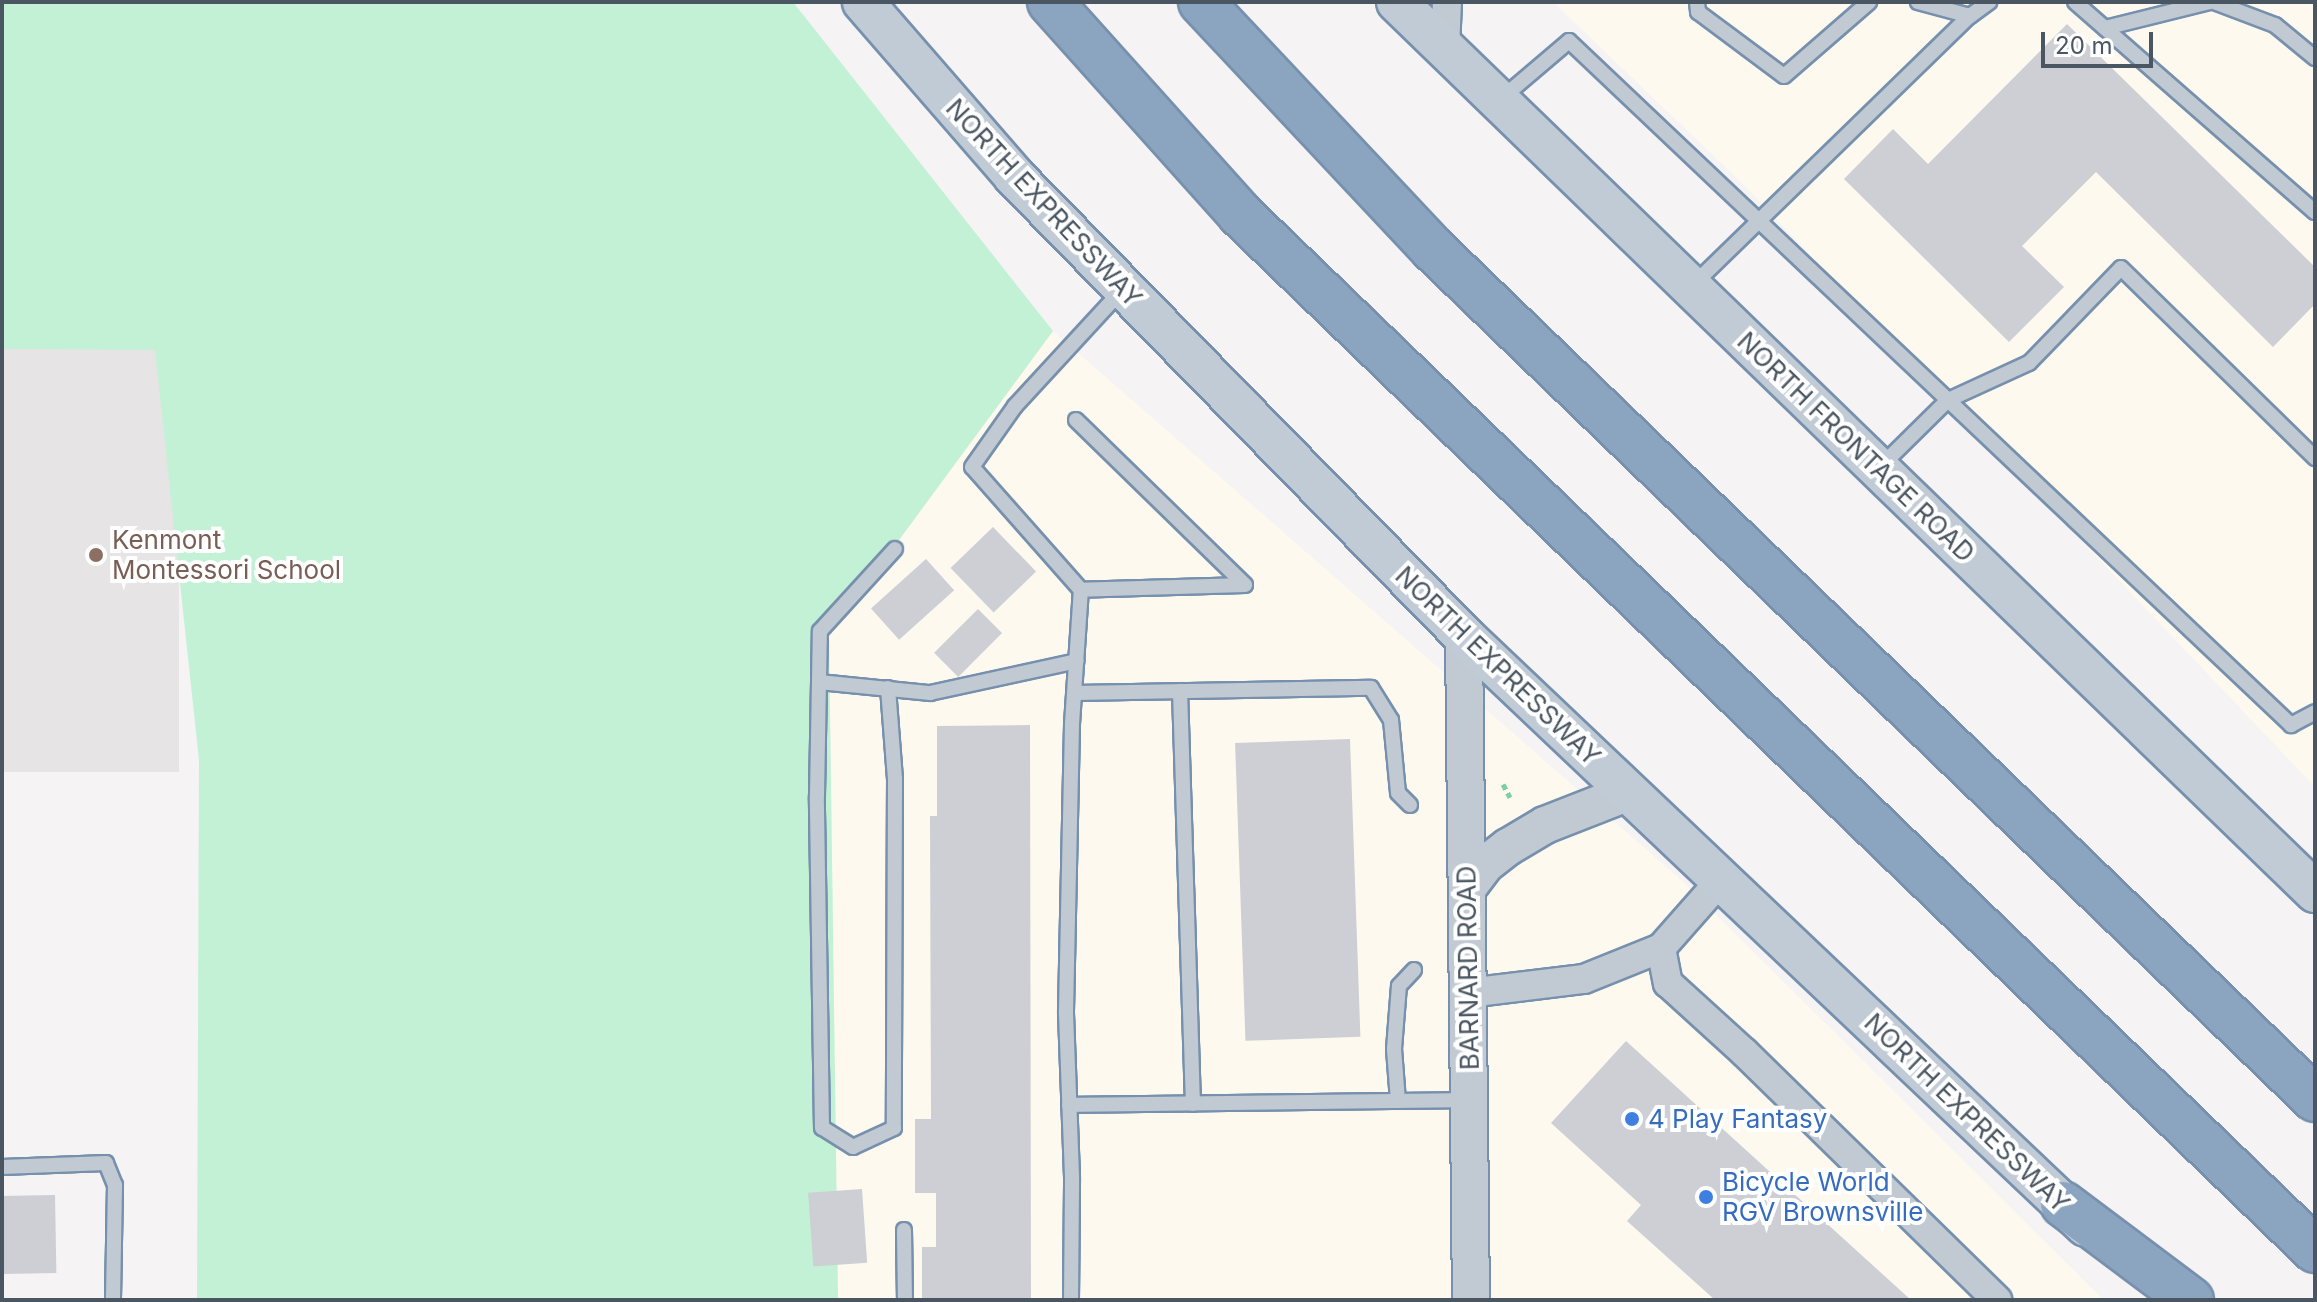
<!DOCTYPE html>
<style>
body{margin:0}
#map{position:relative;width:2317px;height:1302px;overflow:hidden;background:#f5f3f3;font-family:Inter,sans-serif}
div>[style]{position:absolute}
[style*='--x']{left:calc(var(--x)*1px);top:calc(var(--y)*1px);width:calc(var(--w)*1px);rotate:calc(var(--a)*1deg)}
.commercial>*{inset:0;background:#fdf9ef}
.education>*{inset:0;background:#e6e4e5;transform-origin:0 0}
.green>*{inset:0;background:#c3f1d5}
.building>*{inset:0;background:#cdcfd5;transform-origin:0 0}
.path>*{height:5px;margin-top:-2.5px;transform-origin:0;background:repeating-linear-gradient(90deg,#7ad0a6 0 6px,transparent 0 10px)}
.roads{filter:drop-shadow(2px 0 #7690ad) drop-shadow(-2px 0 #7690ad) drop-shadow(0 2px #7690ad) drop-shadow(0 -2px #7690ad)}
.service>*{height:14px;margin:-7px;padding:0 7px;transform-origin:7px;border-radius:7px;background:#c1cad2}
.minor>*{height:28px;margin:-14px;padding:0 14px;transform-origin:14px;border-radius:14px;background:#c1cad2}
.tertiary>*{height:36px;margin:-18px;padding:0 18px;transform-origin:18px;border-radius:18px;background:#c1cad2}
.secondary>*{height:40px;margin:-20px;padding:0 20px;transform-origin:20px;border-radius:20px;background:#c1cbd6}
.motorway>*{height:44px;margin:-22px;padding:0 22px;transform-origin:22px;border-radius:22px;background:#8ba5c1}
.dots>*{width:22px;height:22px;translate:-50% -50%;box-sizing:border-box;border:4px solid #fff;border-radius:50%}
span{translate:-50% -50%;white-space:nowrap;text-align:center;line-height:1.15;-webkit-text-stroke:8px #fff;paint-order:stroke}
.street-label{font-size:26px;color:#4a5661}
.education-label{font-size:26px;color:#785e54}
.left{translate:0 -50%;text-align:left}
.shop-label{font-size:26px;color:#366cbe}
.frame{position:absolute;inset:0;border:4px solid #4a5661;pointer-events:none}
.scale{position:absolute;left:2041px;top:32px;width:112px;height:36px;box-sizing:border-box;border:4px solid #4a5661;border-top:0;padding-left:10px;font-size:24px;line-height:28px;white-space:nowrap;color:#4a5661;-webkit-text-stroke:6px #fff;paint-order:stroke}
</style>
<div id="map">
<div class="commercial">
<div style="clip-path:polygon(1553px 2px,2315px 2px,2315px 787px,1741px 182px)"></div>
<div style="clip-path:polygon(1053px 331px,1679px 878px,2104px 1300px,838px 1300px,829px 635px)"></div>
</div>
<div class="education">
<div style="left:2px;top:349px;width:177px;height:423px"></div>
</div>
<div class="green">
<div style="clip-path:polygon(2px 2px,793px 2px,1053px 331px,829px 635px,838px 1300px,197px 1300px,199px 760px,155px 350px,2px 349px)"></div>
</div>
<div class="building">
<div style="clip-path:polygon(2067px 24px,2315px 267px,2315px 304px,2273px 347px,2096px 172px,2022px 246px,2064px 287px,2009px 342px,1844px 179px,1893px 129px,1928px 164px)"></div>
<div style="left:993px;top:527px;width:62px;height:59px;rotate:46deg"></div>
<div style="left:926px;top:559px;width:42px;height:74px;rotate:48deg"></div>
<div style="left:978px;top:609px;width:34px;height:62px;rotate:45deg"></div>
<div style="clip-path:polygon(1030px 725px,1031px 1300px,922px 1300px,922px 1247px,936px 1247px,936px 1193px,915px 1193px,915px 1119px,931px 1119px,930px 816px,937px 816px,937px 726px)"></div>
<div style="left:1350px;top:739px;width:298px;height:115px;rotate:88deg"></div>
<div style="clip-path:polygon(1626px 1041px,1911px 1300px,1715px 1300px,1627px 1221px,1641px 1205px,1551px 1123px)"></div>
<div style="left:862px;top:1189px;width:74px;height:54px;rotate:86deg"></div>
<div style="left:55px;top:1195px;width:78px;height:53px;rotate:89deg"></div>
</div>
<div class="path">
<div style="--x:1503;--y:784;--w:15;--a:62"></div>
</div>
<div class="roads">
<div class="service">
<div style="--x:1697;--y:2;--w:10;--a:84"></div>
<div style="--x:1698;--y:12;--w:107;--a:36.7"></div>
<div style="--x:1784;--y:76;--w:113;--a:-41"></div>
<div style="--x:2075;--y:2;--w:319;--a:41.2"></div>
<div style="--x:2214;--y:2;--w:65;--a:20.7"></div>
<div style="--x:2275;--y:25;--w:52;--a:39.5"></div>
<div style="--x:1970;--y:16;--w:24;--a:-36"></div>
<div style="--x:2105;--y:28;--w:108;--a:-13.9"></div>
<div style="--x:1502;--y:98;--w:88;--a:-40.4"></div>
<div style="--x:1569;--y:41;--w:995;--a:43.45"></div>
<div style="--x:2291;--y:725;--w:27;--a:-28"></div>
<div style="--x:1694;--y:284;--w:385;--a:-44.2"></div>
<div style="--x:1970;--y:16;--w:54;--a:-164.9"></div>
<div style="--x:1076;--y:420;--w:236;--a:44.3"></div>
<div style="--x:1245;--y:585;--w:164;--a:178.3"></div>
<div style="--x:1081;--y:590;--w:164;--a:-131.5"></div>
<div style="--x:972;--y:467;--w:75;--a:-54.8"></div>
<div style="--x:1015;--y:406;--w:159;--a:-47.3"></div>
<div style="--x:1881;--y:466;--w:94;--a:-44.6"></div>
<div style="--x:1948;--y:400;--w:89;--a:-24.6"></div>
<div style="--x:2029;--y:363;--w:132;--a:-45.9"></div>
<div style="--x:2121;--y:268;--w:272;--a:44.4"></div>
<div style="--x:819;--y:682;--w:112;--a:5.7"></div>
<div style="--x:930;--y:693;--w:150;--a:-12.3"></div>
<div style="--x:888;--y:688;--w:91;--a:85.6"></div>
<div style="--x:895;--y:779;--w:349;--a:90.2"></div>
<div style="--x:894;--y:1128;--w:45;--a:155.1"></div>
<div style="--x:853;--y:1147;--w:36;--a:-148"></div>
<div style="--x:822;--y:1128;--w:332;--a:-90.9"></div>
<div style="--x:817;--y:796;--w:165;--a:-89"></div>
<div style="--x:820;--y:631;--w:111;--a:-47.6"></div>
<div style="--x:1180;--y:691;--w:413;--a:88.2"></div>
<div style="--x:1075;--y:693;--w:296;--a:-1"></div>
<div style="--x:1371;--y:688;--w:38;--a:58"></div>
<div style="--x:1391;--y:720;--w:73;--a:84.5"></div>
<div style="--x:1398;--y:793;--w:17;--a:45"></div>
<div style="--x:1398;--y:1101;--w:52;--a:-94.4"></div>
<div style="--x:1394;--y:1049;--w:63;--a:-85.5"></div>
<div style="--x:1399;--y:986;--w:22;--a:-47"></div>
<div style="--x:1069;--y:1105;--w:400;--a:-0.7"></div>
<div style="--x:2;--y:1167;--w:104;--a:-2.2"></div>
<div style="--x:106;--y:1163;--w:24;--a:68"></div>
<div style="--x:115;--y:1185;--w:115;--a:91"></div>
<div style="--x:904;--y:1230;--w:70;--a:89.2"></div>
<div style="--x:1071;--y:1300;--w:123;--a:-89.5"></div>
<div style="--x:1072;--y:1177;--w:166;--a:-92.1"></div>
<div style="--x:1066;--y:1011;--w:287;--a:-88.8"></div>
<div style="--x:1072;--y:724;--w:134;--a:-86.2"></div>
</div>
<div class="minor">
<div style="--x:1445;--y:49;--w:47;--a:-87.6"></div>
<div style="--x:1661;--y:948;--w:36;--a:79"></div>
<div style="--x:1668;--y:983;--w:104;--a:42.3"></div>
<div style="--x:1745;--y:1053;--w:353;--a:44.4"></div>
<div style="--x:1468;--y:993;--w:117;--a:-6.9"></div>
<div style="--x:1584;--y:979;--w:83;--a:-21.9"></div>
<div style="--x:1661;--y:948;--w:91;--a:-48.6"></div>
</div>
<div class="tertiary">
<div style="--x:1464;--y:636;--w:664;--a:89.4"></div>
<div style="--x:1467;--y:889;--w:31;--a:-53"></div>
<div style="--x:1486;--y:864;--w:28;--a:-38"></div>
<div style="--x:1508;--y:847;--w:43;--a:-30.7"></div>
<div style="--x:1545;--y:825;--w:90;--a:-21.4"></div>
</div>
<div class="secondary">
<div style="--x:863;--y:2;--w:230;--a:49"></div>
<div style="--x:1014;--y:176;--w:644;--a:45.63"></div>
<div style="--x:1464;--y:636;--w:857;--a:43.49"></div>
<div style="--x:1397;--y:2;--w:1279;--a:44.11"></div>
</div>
<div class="motorway">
<div style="--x:1050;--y:2;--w:285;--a:48.1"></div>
<div style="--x:1240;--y:214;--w:1493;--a:43.94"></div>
<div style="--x:1201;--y:2;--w:339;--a:46.8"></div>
<div style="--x:1433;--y:249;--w:1225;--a:43.94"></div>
<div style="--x:2063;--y:1204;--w:160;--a:36.9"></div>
</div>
</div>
<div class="dots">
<div style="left:96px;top:555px;background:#8d6e63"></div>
<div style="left:1632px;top:1119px;background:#3f7fe0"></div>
<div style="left:1706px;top:1197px;background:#3f7fe0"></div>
</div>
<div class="street-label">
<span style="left:1044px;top:203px;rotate:47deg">NORTH EXPRESSWAY</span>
<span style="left:1856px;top:447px;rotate:44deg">NORTH FRONTAGE ROAD</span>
<span style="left:1498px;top:666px;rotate:44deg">NORTH EXPRESSWAY</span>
<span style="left:1468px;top:968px;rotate:-91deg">BARNARD ROAD</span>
<span style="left:1967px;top:1113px;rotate:44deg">NORTH EXPRESSWAY</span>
</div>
<div class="education-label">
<span class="left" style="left:112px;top:555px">Kenmont<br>Montessori School</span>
</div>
<div class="shop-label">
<span class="left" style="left:1648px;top:1119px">4 Play Fantasy</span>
<span class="left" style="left:1722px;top:1197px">Bicycle World<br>RGV Brownsville</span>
</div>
<div class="frame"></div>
<div class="scale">20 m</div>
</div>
